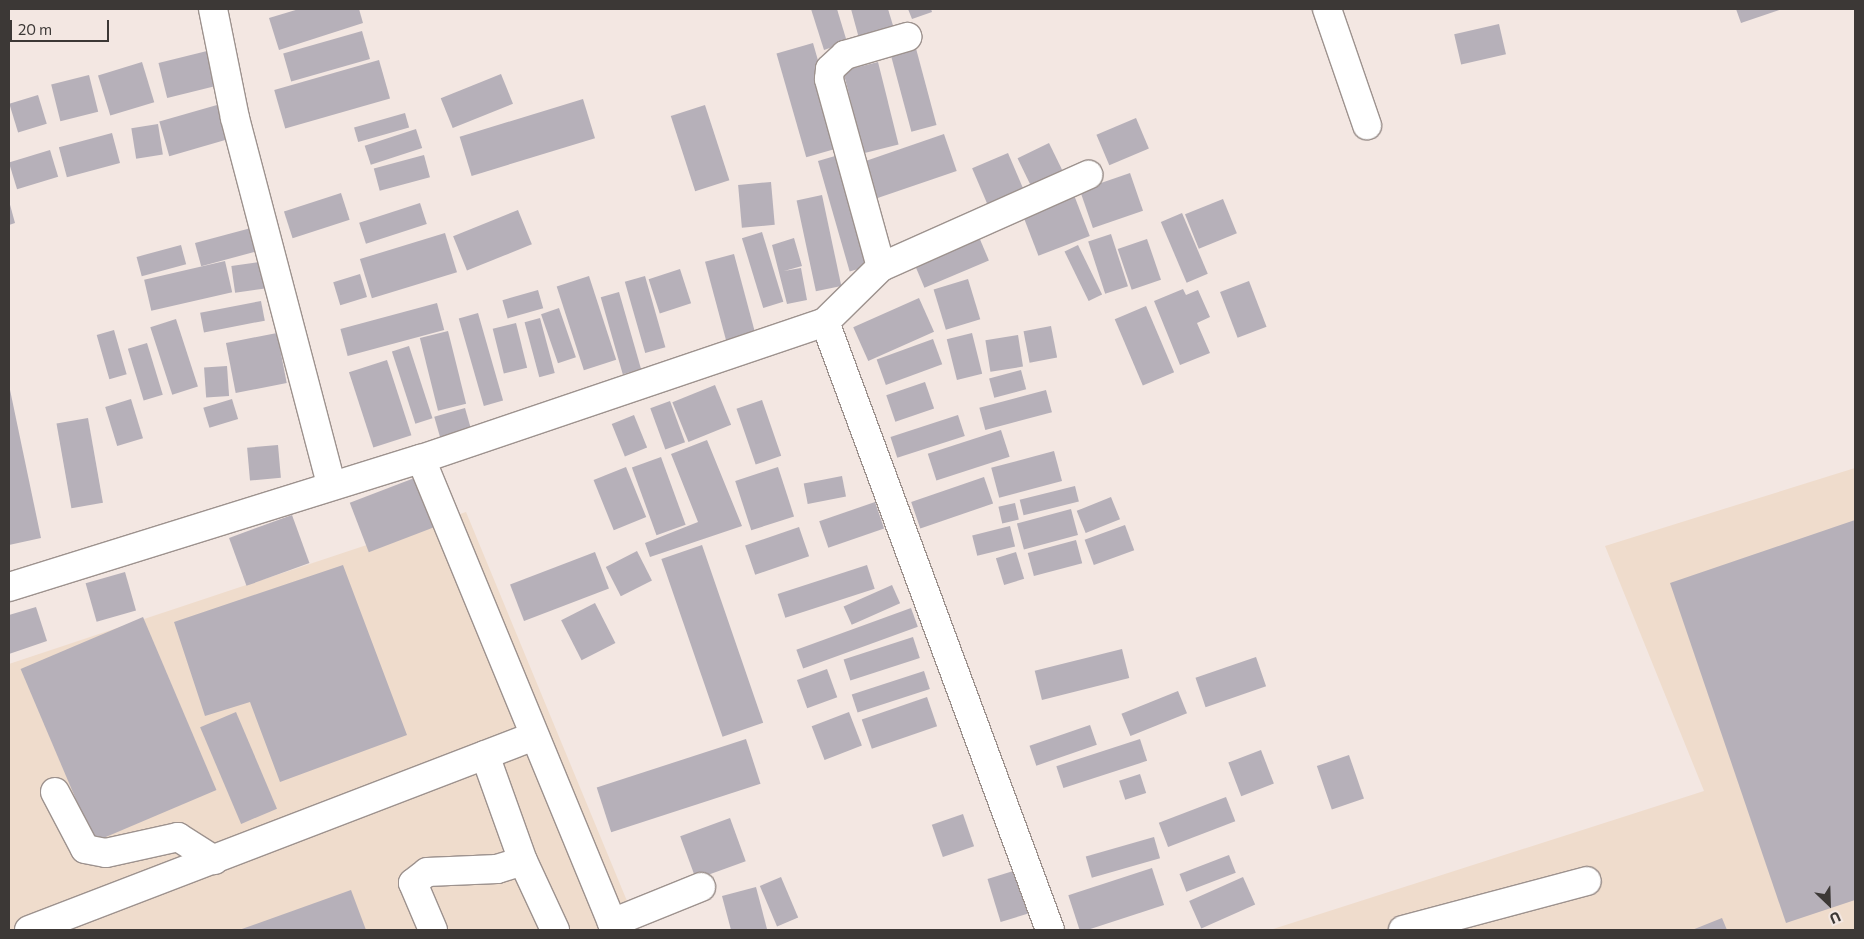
<!DOCTYPE html>
<style>
body{margin:0}
#map{position:relative;width:1864px;height:939px;overflow:hidden;background:#f3e7e2;font-family:Commissioner,sans-serif}
div>[style]{position:absolute}
[style*='--x']{left:calc(var(--x)*1px);top:calc(var(--y)*1px);width:calc(var(--w)*1px);rotate:calc(var(--a)*1deg)}
.industrial>*{inset:0;background:#efdccc}
.building>*{inset:0;background:#b6b0b9;transform-origin:0 0}
.roads{filter:drop-shadow(1px 0 #9d928e) drop-shadow(-1px 0 #9d928e) drop-shadow(0 1px #9d928e) drop-shadow(0 -1px #9d928e)}
.minor>*{height:28px;margin:-14px;padding:0 14px;transform-origin:14px;border-radius:14px;background:#fff}
span{translate:-50% -50%;white-space:nowrap;text-align:center;line-height:1.15;-webkit-text-stroke:4px #f3e7e2;paint-order:stroke}
.frame{position:absolute;inset:0;border:10px solid #3c3836;pointer-events:none}
.north{position:absolute;left:1804px;top:879px;width:50px;height:50px;-webkit-text-stroke:4px #f3e7e2;paint-order:stroke;rotate:156deg;font-size:14px;font-weight:700;line-height:20px;text-align:center;color:#3c3836}
.north::after{content:'';display:block;margin:auto;width:18px;height:22px;background:#3c3836;clip-path:polygon(50% 0,100% 100%,50% 72%,0 100%)}
.scale{position:absolute;left:10px;top:20px;width:99px;height:22px;box-sizing:border-box;border:2px solid #3c3836;border-top:0;padding-left:6px;font-size:15px;line-height:18px;white-space:nowrap;color:#3c3836;-webkit-text-stroke:4px #f3e7e2;paint-order:stroke}
</style>
<div id="map">
<div class="industrial">
<div style="clip-path:polygon(1855px 468px,1855px 930px,1270px 930px,1704px 791px,1605px 546px)"></div>
<div style="clip-path:polygon(466px 512px,639px 930px,9px 930px,9px 664px)"></div>
</div>
<div class="building">
<div style="clip-path:polygon(299px 9px,359px 9px,363px 23px,279px 50px,269px 18px)"></div>
<div style="clip-path:polygon(811px 9px,837px 9px,847px 42px,824px 50px)"></div>
<div style="clip-path:polygon(851px 9px,888px 9px,895px 32px,860px 42px)"></div>
<div style="clip-path:polygon(908px 9px,931px 9px,932px 12px,912px 19px)"></div>
<div style="clip-path:polygon(1736px 9px,1782px 9px,1741px 23px)"></div>
<div style="left:1499px;top:24px;width:31px;height:46px;rotate:77deg"></div>
<div style="left:362px;top:31px;width:29px;height:82px;rotate:74deg"></div>
<div style="left:914px;top:41px;width:87px;height:26px;rotate:75deg"></div>
<div style="left:813px;top:43px;width:108px;height:38px;rotate:74deg"></div>
<div style="left:207px;top:51px;width:36px;height:50px;rotate:76deg"></div>
<div style="left:379px;top:60px;width:40px;height:109px;rotate:74deg"></div>
<div style="left:142px;top:62px;width:42px;height:46px;rotate:73deg"></div>
<div style="left:878px;top:62px;width:85px;height:36px;rotate:76deg"></div>
<div style="left:501px;top:74px;width:32px;height:65px;rotate:68deg"></div>
<div style="left:89px;top:75px;width:38px;height:39px;rotate:76deg"></div>
<div style="left:38px;top:95px;width:30px;height:30px;rotate:73deg"></div>
<div style="left:583px;top:99px;width:41px;height:129px;rotate:73deg"></div>
<div style="left:217px;top:105px;width:36px;height:60px;rotate:74deg"></div>
<div style="left:705px;top:105px;width:79px;height:36px;rotate:72deg"></div>
<div style="left:405px;top:113px;width:15px;height:53px;rotate:74deg"></div>
<div style="left:1136px;top:118px;width:33px;height:43px;rotate:67deg"></div>
<div style="left:158px;top:124px;width:31px;height:27px;rotate:81deg"></div>
<div style="left:416px;top:129px;width:20px;height:54px;rotate:72deg"></div>
<div style="left:112px;top:133px;width:31px;height:55px;rotate:75deg"></div>
<div style="left:944px;top:134px;width:39px;height:89px;rotate:71deg"></div>
<div style="left:1049px;top:143px;width:39px;height:35px;rotate:64deg"></div>
<div style="left:50px;top:150px;width:28px;height:43px;rotate:73deg"></div>
<div style="left:1008px;top:153px;width:43px;height:39px;rotate:67deg"></div>
<div style="left:842px;top:154px;width:115px;height:25px;rotate:74deg"></div>
<div style="left:424px;top:155px;width:23px;height:52px;rotate:75deg"></div>
<div style="left:1130px;top:173px;width:40px;height:53px;rotate:71deg"></div>
<div style="left:771px;top:182px;width:43px;height:33px;rotate:85deg"></div>
<div style="left:341px;top:193px;width:28px;height:60px;rotate:72deg"></div>
<div style="left:822px;top:195px;width:93px;height:26px;rotate:78deg"></div>
<div style="left:1074px;top:195px;width:44px;height:55px;rotate:69deg"></div>
<div style="left:1223px;top:199px;width:37px;height:41px;rotate:68deg"></div>
<div style="clip-path:polygon(9px 201px,15px 223px,9px 225px)"></div>
<div style="left:420px;top:203px;width:22px;height:64px;rotate:72deg"></div>
<div style="left:518px;top:210px;width:37px;height:70px;rotate:68deg"></div>
<div style="left:1182px;top:213px;width:66px;height:23px;rotate:67deg"></div>
<div style="left:251px;top:228px;width:24px;height:58px;rotate:75deg"></div>
<div style="left:976px;top:230px;width:33px;height:70px;rotate:67deg"></div>
<div style="left:762px;top:232px;width:73px;height:21px;rotate:73deg"></div>
<div style="left:445px;top:233px;width:41px;height:89px;rotate:73deg"></div>
<div style="left:1111px;top:234px;width:55px;height:24px;rotate:72deg"></div>
<div style="clip-path:polygon(794px 238px,802px 266px,784px 271px,801px 268px,807px 300px,787px 304px,772px 245px)"></div>
<div style="left:1147px;top:239px;width:43px;height:31px;rotate:71deg"></div>
<div style="left:181px;top:245px;width:20px;height:46px;rotate:75deg"></div>
<div style="left:1078px;top:245px;width:55px;height:15px;rotate:64deg"></div>
<div style="left:734px;top:254px;width:83px;height:30px;rotate:75deg"></div>
<div style="left:225px;top:261px;width:32px;height:83px;rotate:77deg"></div>
<div style="left:267px;top:261px;width:27px;height:36px;rotate:82deg"></div>
<div style="left:680px;top:269px;width:36px;height:33px;rotate:72deg"></div>
<div style="left:360px;top:274px;width:24px;height:28px;rotate:73deg"></div>
<div style="left:589px;top:276px;width:88px;height:34px;rotate:72deg"></div>
<div style="left:645px;top:276px;width:74px;height:21px;rotate:74deg"></div>
<div style="left:968px;top:279px;width:42px;height:36px;rotate:73deg"></div>
<div style="left:1249px;top:281px;width:49px;height:31px;rotate:69deg"></div>
<div style="clip-path:polygon(1183px 289px,1186px 295px,1198px 290px,1210px 317px,1197px 323px,1210px 353px,1180px 365px,1154px 301px)"></div>
<div style="left:538px;top:290px;width:19px;height:37px;rotate:74deg"></div>
<div style="left:619px;top:292px;width:80px;height:19px;rotate:74deg"></div>
<div style="left:919px;top:298px;width:37px;height:72px;rotate:66deg"></div>
<div style="left:261px;top:301px;width:20px;height:62px;rotate:79deg"></div>
<div style="left:437px;top:303px;width:28px;height:100px;rotate:75deg"></div>
<div style="left:1146px;top:306px;width:72px;height:34px;rotate:67deg"></div>
<div style="left:559px;top:308px;width:52px;height:19px;rotate:71deg"></div>
<div style="left:478px;top:313px;width:91px;height:20px;rotate:74deg"></div>
<div style="left:540px;top:318px;width:57px;height:16px;rotate:75deg"></div>
<div style="left:176px;top:319px;width:71px;height:27px;rotate:72deg"></div>
<div style="left:516px;top:323px;width:46px;height:24px;rotate:76deg"></div>
<div style="left:1051px;top:326px;width:32px;height:28px;rotate:79deg"></div>
<div style="left:114px;top:330px;width:46px;height:18px;rotate:74deg"></div>
<div style="left:448px;top:331px;width:75px;height:29px;rotate:76deg"></div>
<div style="left:277px;top:333px;width:51px;height:52px;rotate:79deg"></div>
<div style="left:972px;top:333px;width:42px;height:26px;rotate:76deg"></div>
<div style="left:1018px;top:335px;width:32px;height:33px;rotate:81deg"></div>
<div style="left:933px;top:339px;width:27px;height:60px;rotate:70deg"></div>
<div style="left:147px;top:343px;width:54px;height:20px;rotate:73deg"></div>
<div style="left:409px;top:346px;width:76px;height:18px;rotate:72deg"></div>
<div style="left:387px;top:360px;width:79px;height:40px;rotate:72deg"></div>
<div style="left:227px;top:366px;width:30px;height:23px;rotate:86deg"></div>
<div style="left:1021px;top:370px;width:20px;height:33px;rotate:75deg"></div>
<div style="left:925px;top:382px;width:28px;height:41px;rotate:71deg"></div>
<div style="clip-path:polygon(9px 385px,41px 538px,9px 545px)"></div>
<div style="left:715px;top:385px;width:43px;height:46px;rotate:68deg"></div>
<div style="left:1046px;top:390px;width:23px;height:69px;rotate:75deg"></div>
<div style="left:131px;top:399px;width:41px;height:27px;rotate:73deg"></div>
<div style="left:232px;top:399px;width:21px;height:30px;rotate:73deg"></div>
<div style="left:762px;top:400px;width:59px;height:27px;rotate:71deg"></div>
<div style="left:670px;top:401px;width:44px;height:21px;rotate:70deg"></div>
<div style="left:465px;top:408px;width:22px;height:32px;rotate:74deg"></div>
<div style="left:634px;top:415px;width:35px;height:24px;rotate:68deg"></div>
<div style="left:958px;top:415px;width:22px;height:71px;rotate:72deg"></div>
<div style="left:88px;top:418px;width:86px;height:32px;rotate:80deg"></div>
<div style="left:1001px;top:430px;width:28px;height:77px;rotate:72deg"></div>
<div style="clip-path:polygon(707px 440px,742px 526px,650px 557px,645px 543px,698px 522px,671px 454px)"></div>
<div style="left:278px;top:445px;width:33px;height:31px;rotate:85deg"></div>
<div style="left:1054px;top:451px;width:31px;height:65px;rotate:75deg"></div>
<div style="left:661px;top:457px;width:72px;height:31px;rotate:70deg"></div>
<div style="left:626px;top:467px;width:54px;height:35px;rotate:68deg"></div>
<div style="left:778px;top:467px;width:52px;height:45px;rotate:72deg"></div>
<div style="left:842px;top:476px;width:21px;height:39px;rotate:79deg"></div>
<div style="left:417px;top:477px;width:53px;height:72px;rotate:69deg"></div>
<div style="left:984px;top:477px;width:28px;height:77px;rotate:71deg"></div>
<div style="left:1075px;top:486px;width:16px;height:57px;rotate:76deg"></div>
<div style="left:1111px;top:497px;width:24px;height:37px;rotate:68deg"></div>
<div style="left:875px;top:502px;width:28px;height:59px;rotate:71deg"></div>
<div style="left:1015px;top:503px;width:17px;height:17px;rotate:77deg"></div>
<div style="left:1071px;top:509px;width:27px;height:56px;rotate:75deg"></div>
<div style="left:292px;top:515px;width:51px;height:67px;rotate:70deg"></div>
<div style="clip-path:polygon(1855px 520px,1855px 900px,1786px 923px,1670px 583px)"></div>
<div style="left:1125px;top:525px;width:27px;height:43px;rotate:70deg"></div>
<div style="left:1010px;top:526px;width:21px;height:39px;rotate:76deg"></div>
<div style="left:799px;top:527px;width:31px;height:57px;rotate:71deg"></div>
<div style="left:1076px;top:540px;width:24px;height:50px;rotate:75deg"></div>
<div style="left:702px;top:545px;width:188px;height:43px;rotate:71deg"></div>
<div style="left:637px;top:551px;width:33px;height:35px;rotate:63deg"></div>
<div style="left:595px;top:552px;width:39px;height:91px;rotate:69deg"></div>
<div style="left:1016px;top:552px;width:28px;height:21px;rotate:73deg"></div>
<div style="clip-path:polygon(343px 565px,407px 735px,280px 782px,250px 702px,205px 716px,174px 622px)"></div>
<div style="left:867px;top:565px;width:25px;height:94px;rotate:72deg"></div>
<div style="left:125px;top:572px;width:40px;height:41px;rotate:74deg"></div>
<div style="left:892px;top:585px;width:20px;height:53px;rotate:66deg"></div>
<div style="left:595px;top:603px;width:45px;height:38px;rotate:63deg"></div>
<div style="clip-path:polygon(36px 607px,47px 641px,9px 654px,9px 615px)"></div>
<div style="left:911px;top:608px;width:20px;height:122px;rotate:70deg"></div>
<div style="left:143px;top:617px;width:188px;height:133px;rotate:67deg"></div>
<div style="left:913px;top:637px;width:22px;height:73px;rotate:72deg"></div>
<div style="left:1122px;top:649px;width:30px;height:90px;rotate:76deg"></div>
<div style="left:1256px;top:657px;width:31px;height:64px;rotate:71deg"></div>
<div style="left:827px;top:669px;width:30px;height:32px;rotate:70deg"></div>
<div style="left:924px;top:671px;width:19px;height:76px;rotate:72deg"></div>
<div style="left:1178px;top:691px;width:24px;height:61px;rotate:68deg"></div>
<div style="left:927px;top:697px;width:31px;height:69px;rotate:71deg"></div>
<div style="left:236px;top:712px;width:105px;height:39px;rotate:67deg"></div>
<div style="left:849px;top:712px;width:36px;height:40px;rotate:69deg"></div>
<div style="left:1090px;top:725px;width:21px;height:64px;rotate:71deg"></div>
<div style="left:746px;top:739px;width:47px;height:157px;rotate:72deg"></div>
<div style="left:1140px;top:739px;width:23px;height:88px;rotate:72deg"></div>
<div style="left:1261px;top:750px;width:36px;height:35px;rotate:69deg"></div>
<div style="left:1349px;top:755px;width:46px;height:34px;rotate:71deg"></div>
<div style="left:1140px;top:774px;width:20px;height:22px;rotate:72deg"></div>
<div style="left:1226px;top:797px;width:26px;height:72px;rotate:69deg"></div>
<div style="left:963px;top:814px;width:34px;height:33px;rotate:71deg"></div>
<div style="left:730px;top:818px;width:46px;height:53px;rotate:70deg"></div>
<div style="left:1154px;top:837px;width:22px;height:71px;rotate:74deg"></div>
<div style="left:1229px;top:855px;width:19px;height:53px;rotate:69deg"></div>
<div style="left:1152px;top:868px;width:39px;height:88px;rotate:72deg"></div>
<div style="left:1020px;top:869px;width:45px;height:34px;rotate:73deg"></div>
<div style="left:781px;top:877px;width:44px;height:23px;rotate:67deg"></div>
<div style="left:1243px;top:877px;width:30px;height:59px;rotate:66deg"></div>
<div style="clip-path:polygon(756px 887px,767px 929px,731px 930px,722px 896px)"></div>
<div style="clip-path:polygon(351px 890px,366px 930px,239px 930px)"></div>
<div style="clip-path:polygon(1722px 918px,1727px 930px,1692px 930px)"></div>
</div>
<div class="roads">
<div class="minor">
<div style="--x:213;--y:9;--w:111;--a:78.6"></div>
<div style="--x:235;--y:118;--w:378;--a:75.3"></div>
<div style="--x:1327;--y:9;--w:123;--a:71"></div>
<div style="--x:881;--y:267;--w:227;--a:-24"></div>
<div style="--x:825;--y:322;--w:648;--a:69.69"></div>
<div style="--x:421;--y:459;--w:509;--a:67.61"></div>
<div style="--x:9;--y:587;--w:431;--a:-17.3"></div>
<div style="--x:421;--y:459;--w:427;--a:-18.7"></div>
<div style="--x:825;--y:322;--w:78;--a:-44.5"></div>
<div style="--x:881;--y:267;--w:195;--a:-105.5"></div>
<div style="--x:829;--y:79;--w:10;--a:-84"></div>
<div style="--x:830;--y:69;--w:21;--a:-43"></div>
<div style="--x:845;--y:55;--w:65;--a:-16.2"></div>
<div style="--x:485;--y:755;--w:113;--a:70.3"></div>
<div style="--x:523;--y:861;--w:76;--a:65.1"></div>
<div style="--x:55;--y:792;--w:64;--a:62.2"></div>
<div style="--x:85;--y:849;--w:21;--a:11"></div>
<div style="--x:106;--y:853;--w:74;--a:-12.5"></div>
<div style="--x:178;--y:837;--w:43;--a:32.6"></div>
<div style="--x:612;--y:923;--w:96;--a:-22"></div>
<div style="--x:29;--y:930;--w:541;--a:-21.01"></div>
<div style="--x:433;--y:930;--w:51;--a:-113.1"></div>
<div style="--x:413;--y:883;--w:18;--a:-38"></div>
<div style="--x:427;--y:872;--w:70;--a:-2.5"></div>
<div style="--x:497;--y:869;--w:27;--a:-17"></div>
<div style="--x:1403;--y:930;--w:190;--a:-14.9"></div>
</div>
</div>
<div class="frame"></div>
<div class="north">U</div>
<div class="scale">20 m</div>
</div>
